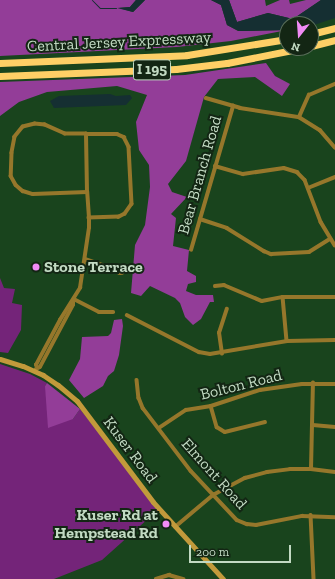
<!DOCTYPE html>
<style>
body{margin:0}
#map{position:relative;width:335px;height:579px;overflow:hidden;background:#19441d;font-family:"Zilla Slab",serif}
div>[style]{position:absolute}
[style*='--x']{left:calc(var(--x)*1px);top:calc(var(--y)*1px);width:calc(var(--w)*1px);rotate:calc(var(--a)*1deg)}
.green>*{inset:0;background:#742479}
.forest>*{inset:0;background:#933d98}
.water>*{inset:0;background:#152f32}
.stream>*{height:1px;margin:-0.5px;padding:0 0.5px;transform-origin:0.5px;border-radius:0.5px;background:#152f32}
.street>*{height:3.5px;margin:-1.75px;padding:0 1.75px;transform-origin:1.75px;border-radius:1.75px;background:#96772b}
.street>.ring{margin:-1.75px;padding:0;box-sizing:content-box;background:none;border:3.5px solid #96772b;border-radius:50%}
.secondary>*{height:5px;margin:-2.5px;padding:0 2.5px;transform-origin:2.5px;border-radius:2.5px;background:#c29a3b}
.highway>*{height:7px;margin:-3.5px;padding:0 3.5px;transform-origin:3.5px;border-radius:3.5px;background:#fecf66}
.dots>*{width:11px;height:11px;translate:-50% -50%;box-sizing:border-box;border:2px solid #132614;border-radius:50%}
span{translate:-50% -50%;white-space:nowrap;text-align:center;line-height:1.15;-webkit-text-stroke:4px #132614;paint-order:stroke}
.shield-label span{padding:1px 3px;background:#132614;border:1px solid;border-radius:3px;-webkit-text-stroke-width:0}
.shield-label{font-size:15px;color:#c2dac3;font-weight:700}
.street-label{font-size:16px;color:#c2dac3}
.poi-label{font-size:16px;color:#c2dac3;font-weight:700}
.left{translate:0 -50%;text-align:left}
.right{translate:-100% -50%;text-align:right}
.north{position:absolute;left:279px;top:16px;width:40px;height:40px;box-sizing:border-box;background:#132614;border:1px solid #596e5a;border-radius:50%;rotate:197deg;font-size:11px;font-weight:700;line-height:16px;text-align:center;color:#c2dac3}
.north::after{content:'';display:block;margin:auto;width:14px;height:18px;background:#f08bf5;clip-path:polygon(50% 0,100% 100%,50% 72%,0 100%)}
.scale{position:absolute;left:189px;top:545px;width:102px;height:18px;box-sizing:border-box;border:2px solid #c2dac3;border-top:0;padding-left:5px;font-size:12px;line-height:14px;white-space:nowrap;color:#c2dac3;-webkit-text-stroke:3px #132614;paint-order:stroke}
</style>
<div id="map">
<div class="green">
<div style="clip-path:polygon(0 278px,4px 288px,15px 289px,12px 303px,22px 305px,21px 330px,8px 353px,0 352px)"></div>
<div style="clip-path:polygon(0 364px,30px 374px,47px 383px,45px 386px,73px 419px,80px 409px,159px 509px,102px 560px,54px 579px,0 579px)"></div>
</div>
<div class="forest">
<div style="clip-path:polygon(0 0,136px 0,130px 7px,119px 8px,133px 12px,145px 0,211px 0,221px 5px,227px 25px,238px 31px,287px 30px,231px 41px,177px 47px,0 56px)"></div>
<div style="clip-path:polygon(229px 0,265px 0,266px 6px,280px 0,289px 0,290px 4px,306px 0,321px 0,293px 19px,268px 13px,237px 22px)"></div>
<div style="clip-path:polygon(266px 63px,275px 76px,290px 84px,282px 96px,255px 77px,218px 79px,204px 97px,186px 161px,168px 184px,172px 192px,187px 197px,171px 214px,176px 218px,173px 246px,189px 250px,187px 271px,196px 276px,196px 282px,188px 284px,186px 291px,196px 295px,213px 295px,214px 302px,210px 302px,201px 319px,193px 325px,185px 317px,180px 303px,175px 298px,150px 286px,141px 296px,131px 293px,135px 245px,145px 225px,150px 187px,149px 165px,139px 150px,136px 122px,147px 95px,117px 86px,47px 92px,19px 102px,0 116px,0 82px,185px 75px)"></div>
<div style="clip-path:polygon(122px 319px,123px 326px,119px 355px,114px 371px,108px 376px,103px 386px,84px 398px,69px 380px,80px 359px,82px 337px,108px 336px,111px 333px,114px 320px)"></div>
<div style="clip-path:polygon(47px 383px,80px 409px,73px 419px,48px 428px,45px 386px)"></div>
</div>
<div class="water">
<div style="clip-path:polygon(136px 0,145px 0,133px 12px,117px 8px,130px 7px)"></div>
<div style="clip-path:polygon(211px 0,229px 0,237px 22px,268px 13px,293px 19px,321px 0,335px 0,335px 18px,311px 26px,311px 24px,287px 24px,287px 30px,239px 31px,227px 25px,221px 5px)"></div>
<div style="clip-path:polygon(110px 94px,116px 96px,130px 95px,132px 98px,126px 105px,54px 108px,50px 101px,59px 96px)"></div>
</div>
<div class="stream">
<div style="--x:92;--y:0;--w:11;--a:45"></div>
<div style="--x:100;--y:8;--w:16;--a:0"></div>
</div>
<div class="street">
<div style="--x:206;--y:98;--w:35;--a:16"></div>
<div style="--x:240;--y:108;--w:60;--a:8.7"></div>
<div style="--x:299;--y:117;--w:25;--a:32"></div>
<div style="--x:320;--y:130;--w:23;--a:49"></div>
<div style="--x:299;--y:117;--w:24;--a:-66"></div>
<div style="--x:309;--y:95;--w:28;--a:-23"></div>
<div style="--x:86;--y:134;--w:21;--a:180"></div>
<div style="--x:65;--y:134;--w:22;--a:-156"></div>
<div style="--x:45;--y:125;--w:10;--a:-174"></div>
<div style="--x:35;--y:124;--w:12;--a:166"></div>
<div style="--x:23;--y:127;--w:13;--a:129"></div>
<div style="--x:15;--y:137;--w:16;--a:101"></div>
<div style="--x:12;--y:153;--w:23;--a:92"></div>
<div style="--x:11;--y:176;--w:10;--a:61"></div>
<div style="--x:16;--y:185;--w:9;--a:41"></div>
<div style="--x:23;--y:191;--w:10;--a:17"></div>
<div style="--x:33;--y:194;--w:54;--a:-2.1"></div>
<div style="--x:215;--y:166;--w:29;--a:16"></div>
<div style="--x:243;--y:174;--w:41;--a:-8.3"></div>
<div style="--x:284;--y:168;--w:14;--a:17"></div>
<div style="--x:297;--y:172;--w:11;--a:45"></div>
<div style="--x:305;--y:180;--w:45;--a:69.1"></div>
<div style="--x:321;--y:222;--w:27;--a:59"></div>
<div style="--x:308;--y:188;--w:29;--a:-22"></div>
<div style="--x:200;--y:219;--w:28;--a:18"></div>
<div style="--x:227;--y:228;--w:44;--a:31.9"></div>
<div style="--x:264;--y:251;--w:8;--a:23"></div>
<div style="--x:271;--y:254;--w:38;--a:-3"></div>
<div style="--x:309;--y:252;--w:25;--a:-32"></div>
<div style="--x:191;--y:250;--w:150;--a:-73.7"></div>
<div style="--x:85;--y:259;--w:34;--a:19"></div>
<div class="ring" style="left:117px;top:266px;width:4.5px;height:4.5px"></div>
<div style="--x:215;--y:286;--w:9;--a:-6"></div>
<div style="--x:224;--y:285;--w:41;--a:22.8"></div>
<div style="--x:262;--y:301;--w:21;--a:-11"></div>
<div style="--x:283;--y:297;--w:52;--a:0"></div>
<div style="--x:283;--y:297;--w:44;--a:84.8"></div>
<div style="--x:74;--y:299;--w:28;--a:27"></div>
<div style="--x:99;--y:312;--w:14;--a:0"></div>
<div style="--x:127;--y:315;--w:81;--a:27.2"></div>
<div style="--x:199;--y:352;--w:11;--a:10"></div>
<div style="--x:210;--y:354;--w:78;--a:-9.6"></div>
<div style="--x:287;--y:341;--w:48;--a:-1.2"></div>
<div style="--x:222;--y:354;--w:21;--a:-98"></div>
<div style="--x:219;--y:333;--w:25;--a:-72"></div>
<div style="--x:37;--y:368;--w:3;--a:-108"></div>
<div style="--x:36;--y:365;--w:51;--a:-61.9"></div>
<div style="--x:60;--y:320;--w:38;--a:-58"></div>
<div style="--x:80;--y:288;--w:61;--a:-81.5"></div>
<div style="--x:89;--y:228;--w:10;--a:-90"></div>
<div style="--x:89;--y:218;--w:26;--a:-94"></div>
<div style="--x:87;--y:192;--w:58;--a:-91"></div>
<div style="--x:86;--y:134;--w:31;--a:0"></div>
<div style="--x:117;--y:134;--w:8;--a:23"></div>
<div style="--x:124;--y:137;--w:11;--a:63"></div>
<div style="--x:129;--y:147;--w:57;--a:87"></div>
<div style="--x:132;--y:204;--w:12;--a:125"></div>
<div style="--x:125;--y:214;--w:7;--a:153"></div>
<div style="--x:119;--y:217;--w:30;--a:178"></div>
<div style="--x:36;--y:369;--w:4;--a:-27"></div>
<div style="--x:40;--y:367;--w:70;--a:-62"></div>
<div style="--x:73;--y:305;--w:3;--a:-90"></div>
<div style="--x:137;--y:380;--w:18;--a:84"></div>
<div style="--x:139;--y:398;--w:11;--a:68"></div>
<div style="--x:143;--y:408;--w:79;--a:52.7"></div>
<div style="--x:191;--y:471;--w:67;--a:46.8"></div>
<div style="--x:237;--y:520;--w:11;--a:22"></div>
<div style="--x:247;--y:524;--w:9;--a:6"></div>
<div style="--x:256;--y:525;--w:47;--a:-11.1"></div>
<div style="--x:302;--y:516;--w:33;--a:2"></div>
<div style="--x:211;--y:406;--w:22;--a:74"></div>
<div style="--x:217;--y:427;--w:9;--a:32"></div>
<div style="--x:225;--y:432;--w:41;--a:-14"></div>
<div style="--x:313;--y:425;--w:22;--a:5"></div>
<div style="--x:159;--y:428;--w:32;--a:-34"></div>
<div style="--x:186;--y:410;--w:25;--a:-9"></div>
<div style="--x:211;--y:406;--w:52;--a:-18.1"></div>
<div style="--x:260;--y:390;--w:42;--a:-8.1"></div>
<div style="--x:302;--y:384;--w:33;--a:0"></div>
<div style="--x:311;--y:469;--w:86;--a:-88.7"></div>
<div style="--x:311;--y:515;--w:64;--a:87.3"></div>
<div style="--x:175;--y:527;--w:50;--a:-40.1"></div>
<div style="--x:213;--y:495;--w:36;--a:-28"></div>
<div style="--x:245;--y:478;--w:23;--a:-15"></div>
<div style="--x:267;--y:472;--w:23;--a:-7"></div>
<div style="--x:290;--y:469;--w:21;--a:0"></div>
<div style="--x:311;--y:469;--w:24;--a:7"></div>
<div style="--x:156;--y:579;--w:14;--a:-17"></div>
<div style="--x:169;--y:575;--w:15;--a:16"></div>
</div>
<div class="secondary">
<div style="--x:0;--y:359;--w:24;--a:17"></div>
<div style="--x:23;--y:366;--w:22;--a:24"></div>
<div style="--x:43;--y:375;--w:18;--a:34"></div>
<div style="--x:58;--y:385;--w:25;--a:40"></div>
<div style="--x:77;--y:401;--w:126;--a:53"></div>
<div style="--x:153;--y:502;--w:104;--a:47.7"></div>
</div>
<div class="highway">
<div style="--x:311;--y:34;--w:25;--a:-14"></div>
<div style="--x:311;--y:46;--w:25;--a:-14"></div>
<div style="--x:0;--y:63;--w:187;--a:-2.4"></div>
<div style="--x:187;--y:55;--w:101;--a:-9.1"></div>
<div style="--x:0;--y:76;--w:176;--a:-2.3"></div>
<div style="--x:176;--y:69;--w:51;--a:-6.7"></div>
<div style="--x:227;--y:63;--w:77;--a:-11.2"></div>
</div>
<div class="dots">
<div style="left:36px;top:267px;background:#f08bf5"></div>
<div style="left:166px;top:524px;background:#f08bf5"></div>
</div>
<div class="shield-label">
<span style="left:152px;top:70px">I 195</span>
</div>
<div class="street-label">
<span style="left:119px;top:42px;rotate:-3deg">Central Jersey Expressway</span>
<span style="left:200px;top:175px;rotate:-74deg">Bear Branch Road</span>
<span style="left:241px;top:385px;rotate:-14deg">Bolton Road</span>
<span style="left:130px;top:450px;rotate:53deg">Kuser Road</span>
<span style="left:214px;top:474px;rotate:48deg">Elmont Road</span>
</div>
<div class="poi-label">
<span class="left" style="left:44px;top:267px">Stone Terrace</span>
<span class="right" style="left:158px;top:524px">Kuser Rd at<br>Hempstead Rd</span>
</div>
<div class="north">N</div>
<div class="scale">200 m</div>
</div>
